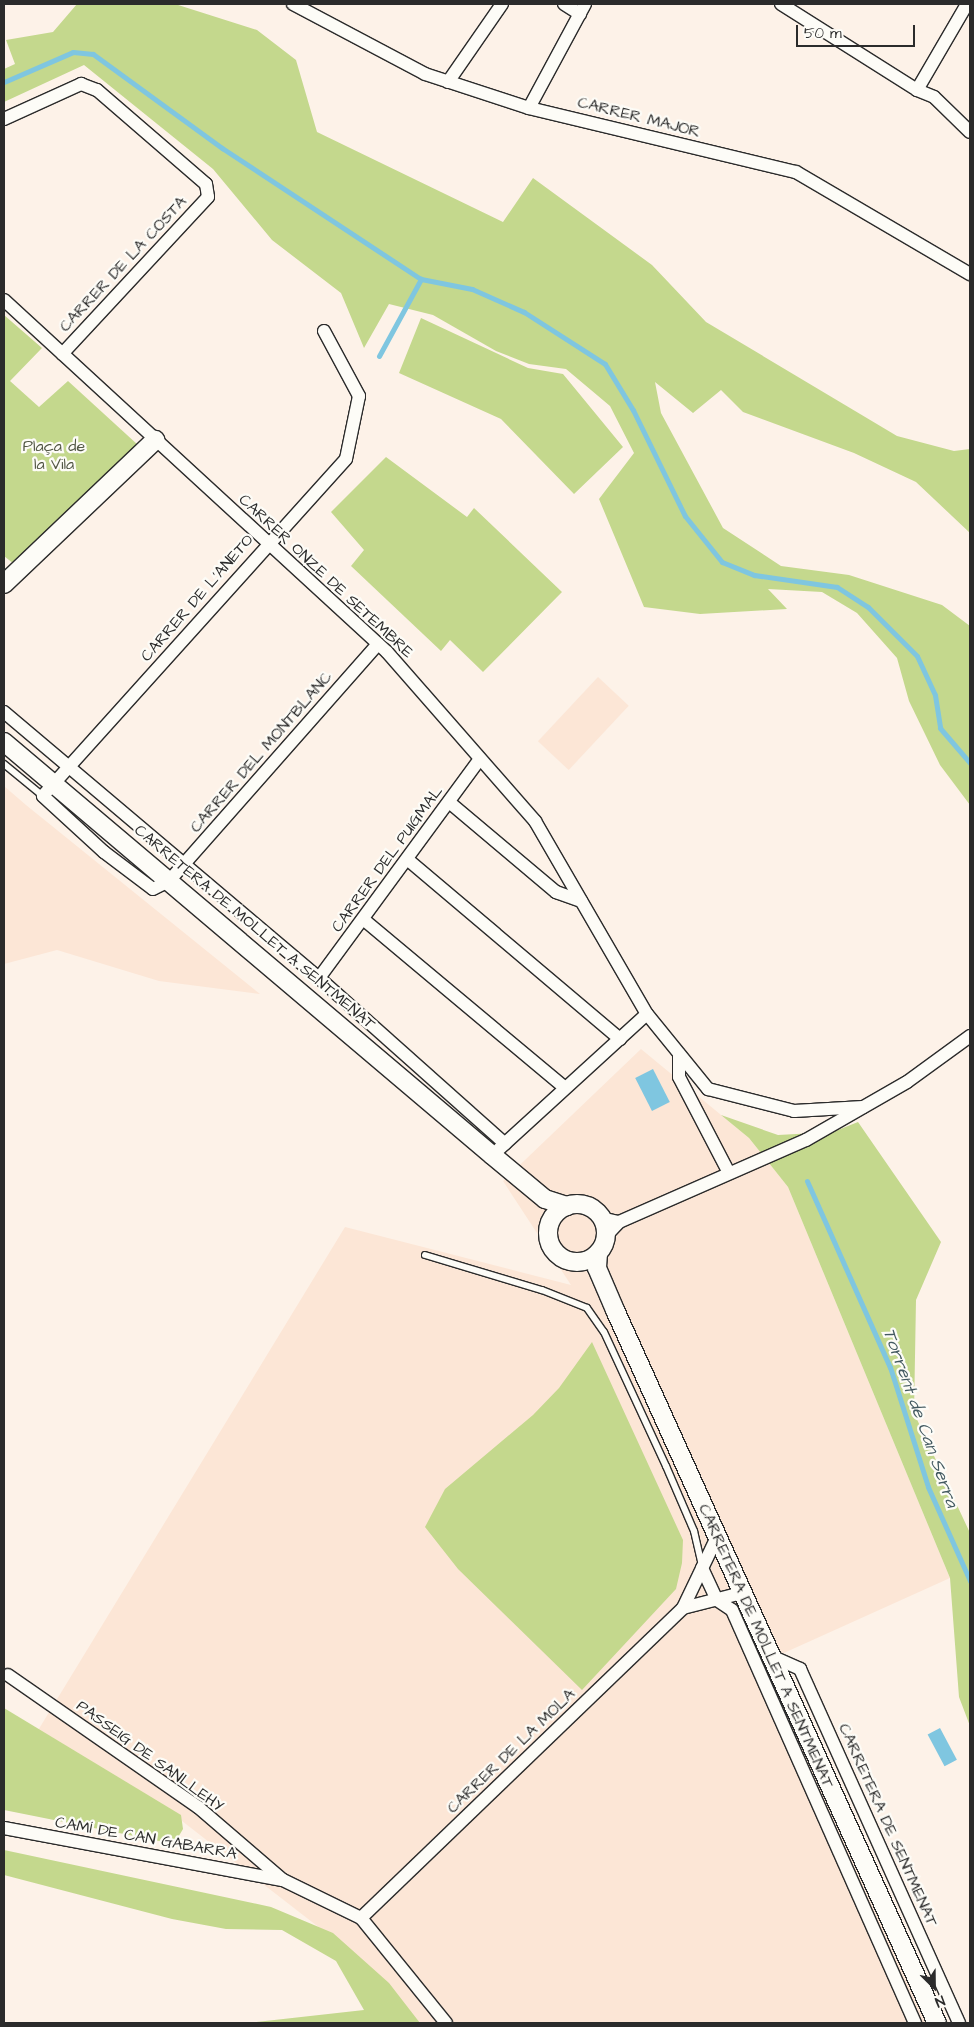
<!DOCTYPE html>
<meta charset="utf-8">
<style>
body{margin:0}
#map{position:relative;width:974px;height:2027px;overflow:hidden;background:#fdf2e8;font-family:"Architects Daughter",sans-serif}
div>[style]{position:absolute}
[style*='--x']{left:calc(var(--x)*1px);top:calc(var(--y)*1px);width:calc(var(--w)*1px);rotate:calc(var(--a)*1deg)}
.built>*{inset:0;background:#fce6d6;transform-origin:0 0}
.green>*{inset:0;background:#c4d88d}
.water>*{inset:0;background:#7fc6e0;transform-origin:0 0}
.stream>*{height:5px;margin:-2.5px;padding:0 2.5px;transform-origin:2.5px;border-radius:2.5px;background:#7fc6e0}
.roads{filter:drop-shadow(1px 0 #2b2b2b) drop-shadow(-1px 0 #2b2b2b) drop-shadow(0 1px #2b2b2b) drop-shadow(0 -1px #2b2b2b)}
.lane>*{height:6px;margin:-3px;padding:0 3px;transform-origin:3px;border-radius:3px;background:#fdfcf7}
.street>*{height:12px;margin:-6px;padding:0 6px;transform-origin:6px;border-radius:6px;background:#fdfcf7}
.secondary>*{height:18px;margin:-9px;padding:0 9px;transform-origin:9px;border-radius:9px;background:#fdfcf7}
.secondary>.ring{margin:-9px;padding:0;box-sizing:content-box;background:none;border:18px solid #fdfcf7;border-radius:50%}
span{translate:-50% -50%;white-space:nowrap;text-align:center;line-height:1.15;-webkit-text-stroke:4.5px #fdfcf7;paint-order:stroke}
.street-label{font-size:16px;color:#2b2b2b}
.park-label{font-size:16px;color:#515644}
.water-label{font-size:18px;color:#445a61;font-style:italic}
.frame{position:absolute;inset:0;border:5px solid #2b2b2b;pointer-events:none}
.north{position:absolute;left:909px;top:1962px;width:50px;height:50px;-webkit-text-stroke:4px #fdfcf7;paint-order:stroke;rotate:157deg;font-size:14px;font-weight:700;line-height:20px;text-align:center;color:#2b2b2b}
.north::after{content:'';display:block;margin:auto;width:18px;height:22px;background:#2b2b2b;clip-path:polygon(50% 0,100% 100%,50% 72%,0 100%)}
.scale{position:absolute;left:796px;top:25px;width:119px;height:22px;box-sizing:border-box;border:2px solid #2b2b2b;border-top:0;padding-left:6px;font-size:15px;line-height:18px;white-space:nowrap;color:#2b2b2b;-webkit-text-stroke:4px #fdfcf7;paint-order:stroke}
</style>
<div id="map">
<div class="built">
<div style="left:598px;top:677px;width:42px;height:88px;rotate:43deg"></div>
<div style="clip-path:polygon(4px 786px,26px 805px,260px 994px,159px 981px,57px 950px,4px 964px)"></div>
<div style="clip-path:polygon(641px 1049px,749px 1138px,788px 1187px,950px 1578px,775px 1657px,937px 2023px,408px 2023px,352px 1953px,182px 1821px,37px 1732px,345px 1227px,571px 1285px,503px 1181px)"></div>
</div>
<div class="green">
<div style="clip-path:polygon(77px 4px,175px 4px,257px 30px,296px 60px,317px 132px,503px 222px,533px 178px,652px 265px,706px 322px,897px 436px,954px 451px,970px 449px,970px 533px,916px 482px,854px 453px,743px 412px,721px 390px,693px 413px,655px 382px,661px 413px,723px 528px,781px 566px,849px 575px,942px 605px,970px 626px,970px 805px,940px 765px,909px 701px,897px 658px,857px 613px,822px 592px,768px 589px,787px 609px,700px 614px,644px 607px,599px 499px,634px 453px,610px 406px,566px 369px,529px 364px,496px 351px,433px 315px,389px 304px,364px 348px,341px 293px,272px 240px,213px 169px,84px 65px,4px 102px,4px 69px,15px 64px,6px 40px,53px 32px)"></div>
<div style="clip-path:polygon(4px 315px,42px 348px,10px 381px,39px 407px,68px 381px,138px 445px,14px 564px,4px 556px)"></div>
<div style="clip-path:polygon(421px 318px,528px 368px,563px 374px,623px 447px,574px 494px,501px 419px,399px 373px)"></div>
<div style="clip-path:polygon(386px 457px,467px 517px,474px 508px,562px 592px,483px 672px,450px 640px,441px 651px,351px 566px,364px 550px,331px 512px)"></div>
<div style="clip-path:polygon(721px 1115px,778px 1135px,833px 1132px,858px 1122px,941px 1242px,916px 1300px,914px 1413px,970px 1533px,970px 1726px,959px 1697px,950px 1578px,788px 1187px,749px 1138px)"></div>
<div style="clip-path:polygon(592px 1342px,683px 1540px,682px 1563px,676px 1589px,582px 1690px,458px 1569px,425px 1527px,445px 1489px,533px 1415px,559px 1388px)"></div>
<div style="clip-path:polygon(4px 1708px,181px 1815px,183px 1829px,177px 1839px,169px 1843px,4px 1810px)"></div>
<div style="clip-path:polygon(4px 1850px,271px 1907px,333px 1933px,389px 1983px,420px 2023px,169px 2023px,247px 2023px,364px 2010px,336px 1961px,282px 1930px,226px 1929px,172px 1919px,4px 1875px)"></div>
</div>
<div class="water">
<div style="left:653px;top:1069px;width:37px;height:20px;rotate:63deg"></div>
<div style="left:940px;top:1728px;width:36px;height:14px;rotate:62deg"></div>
</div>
<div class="stream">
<div style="--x:4;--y:82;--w:75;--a:-23.5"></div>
<div style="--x:73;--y:52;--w:20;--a:6"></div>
<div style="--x:93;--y:54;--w:160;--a:36.1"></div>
<div style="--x:222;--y:148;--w:238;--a:33.4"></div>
<div style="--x:421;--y:279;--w:52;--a:11.1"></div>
<div style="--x:472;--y:289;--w:57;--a:23.9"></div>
<div style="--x:524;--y:312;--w:96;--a:32.7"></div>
<div style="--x:605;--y:364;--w:54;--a:58.7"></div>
<div style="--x:633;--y:410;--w:118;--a:63.9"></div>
<div style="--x:685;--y:516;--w:59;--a:51.2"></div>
<div style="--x:722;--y:562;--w:35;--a:22"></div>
<div style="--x:754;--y:575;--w:84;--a:8.2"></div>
<div style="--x:837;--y:587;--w:37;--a:33"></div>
<div style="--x:868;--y:607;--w:69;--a:45"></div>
<div style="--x:917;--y:656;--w:43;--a:65.2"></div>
<div style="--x:935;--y:695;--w:33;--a:81"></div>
<div style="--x:940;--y:728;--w:46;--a:49.4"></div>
<div style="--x:379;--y:356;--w:88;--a:-61.4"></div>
<div style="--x:807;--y:1181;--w:204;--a:66"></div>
<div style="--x:890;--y:1367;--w:126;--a:72.4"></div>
<div style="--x:928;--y:1487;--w:103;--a:65.9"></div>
</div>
<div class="roads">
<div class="lane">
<div style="--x:4;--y:764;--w:50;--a:39.4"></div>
<div style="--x:425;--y:1255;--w:122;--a:16.7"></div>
<div style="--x:542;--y:1290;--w:48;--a:21.8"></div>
<div style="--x:587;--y:1308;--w:29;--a:55"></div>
<div style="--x:604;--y:1332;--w:148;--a:65.2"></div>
<div style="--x:666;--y:1466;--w:71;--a:66.7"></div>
<div style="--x:694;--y:1531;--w:35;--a:77"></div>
</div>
<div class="street">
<div style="--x:293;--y:4;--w:149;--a:27.9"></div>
<div style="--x:425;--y:74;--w:109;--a:18.1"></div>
<div style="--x:529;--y:108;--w:275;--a:13.5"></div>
<div style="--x:796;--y:172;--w:202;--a:30.4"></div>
<div style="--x:564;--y:4;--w:19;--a:32"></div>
<div style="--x:781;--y:4;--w:161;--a:32.3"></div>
<div style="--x:917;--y:90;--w:18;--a:22"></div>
<div style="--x:934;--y:97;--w:50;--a:44.2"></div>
<div style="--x:448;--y:82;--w:95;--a:-55.3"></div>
<div style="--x:917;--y:90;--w:99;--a:-59.8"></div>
<div style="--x:529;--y:108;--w:118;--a:-61.7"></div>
<div style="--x:4;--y:119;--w:85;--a:-24.4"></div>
<div style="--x:81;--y:84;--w:17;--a:21"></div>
<div style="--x:97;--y:90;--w:144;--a:40.8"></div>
<div style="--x:206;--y:184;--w:13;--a:81"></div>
<div style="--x:208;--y:197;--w:214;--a:132.9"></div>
<div style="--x:4;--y:300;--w:520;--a:42.58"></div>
<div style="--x:387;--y:652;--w:225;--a:48.8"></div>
<div style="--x:535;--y:821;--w:223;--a:59.9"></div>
<div style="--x:647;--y:1014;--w:97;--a:50.9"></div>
<div style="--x:708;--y:1089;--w:89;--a:14.3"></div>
<div style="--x:794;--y:1111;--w:69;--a:-3.3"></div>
<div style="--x:324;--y:331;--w:74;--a:61.7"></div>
<div style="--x:359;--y:396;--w:64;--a:101.7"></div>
<div style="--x:346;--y:459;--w:453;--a:132"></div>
<div style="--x:43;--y:796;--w:83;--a:42.6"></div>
<div style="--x:104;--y:852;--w:61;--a:37.1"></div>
<div style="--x:153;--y:889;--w:18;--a:-27"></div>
<div style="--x:169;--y:881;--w:316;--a:-48.6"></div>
<div style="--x:4;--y:712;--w:412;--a:40.2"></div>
<div style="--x:319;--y:978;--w:249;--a:41.7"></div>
<div style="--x:449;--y:802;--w:140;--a:40.1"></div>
<div style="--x:556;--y:892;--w:27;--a:20"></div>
<div style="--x:407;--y:859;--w:279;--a:40.2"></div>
<div style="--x:363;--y:919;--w:263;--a:39.9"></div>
<div style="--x:319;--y:978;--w:272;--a:-53.7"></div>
<div style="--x:679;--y:1054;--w:23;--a:90"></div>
<div style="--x:679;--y:1077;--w:108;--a:62.5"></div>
<div style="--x:499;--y:1149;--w:200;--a:-42.4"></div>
<div style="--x:601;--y:1218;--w:18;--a:13"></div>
<div style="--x:606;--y:1236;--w:19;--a:-47"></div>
<div style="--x:619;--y:1222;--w:204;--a:-23.7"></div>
<div style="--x:806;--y:1140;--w:116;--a:-29.9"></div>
<div style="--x:907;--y:1082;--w:78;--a:-36.1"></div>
<div style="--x:702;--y:1568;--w:35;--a:65"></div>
<div style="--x:717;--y:1600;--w:18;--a:34"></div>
<div style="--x:732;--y:1610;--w:452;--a:66.1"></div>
<div style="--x:683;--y:1608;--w:61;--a:-14.3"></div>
<div style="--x:771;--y:1656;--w:32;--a:24"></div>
<div style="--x:800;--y:1669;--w:388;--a:65.8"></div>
<div style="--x:8;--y:1675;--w:231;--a:34.8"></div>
<div style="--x:198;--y:1807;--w:112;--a:40.7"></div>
<div style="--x:283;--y:1880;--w:87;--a:26"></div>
<div style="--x:361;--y:1918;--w:135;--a:51"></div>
<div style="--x:4;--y:1828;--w:283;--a:10.6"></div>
<div style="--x:361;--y:1918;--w:447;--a:-43.9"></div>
<div style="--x:683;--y:1608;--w:79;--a:-64.4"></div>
</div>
<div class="secondary">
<div style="--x:4;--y:584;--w:209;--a:-43.6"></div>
<div style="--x:4;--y:742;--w:639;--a:40.24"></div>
<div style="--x:492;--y:1155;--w:69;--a:39.7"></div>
<div style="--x:545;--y:1199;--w:23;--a:18"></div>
<div class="ring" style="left:548px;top:1204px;width:40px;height:40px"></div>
<div style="--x:598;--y:1253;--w:15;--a:94"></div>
<div style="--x:597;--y:1268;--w:46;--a:66.8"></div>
<div style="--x:615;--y:1310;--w:782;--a:65.7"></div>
</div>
</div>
<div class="street-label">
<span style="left:639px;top:117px;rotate:14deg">CARRER MAJOR</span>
<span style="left:123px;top:264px;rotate:-47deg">CARRER DE LA COSTA</span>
<span style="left:326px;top:576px;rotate:43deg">CARRER ONZE DE SETEMBRE</span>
<span style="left:197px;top:598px;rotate:-49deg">CARRER DE L'ANETO</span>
<span style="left:261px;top:752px;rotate:-49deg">CARRER DEL MONTBLANC</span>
<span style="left:387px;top:859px;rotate:-54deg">CARRER DEL PUIGMAL</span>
<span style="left:255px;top:927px;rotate:40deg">CARRETERA DE MOLLET A SENTMENAT</span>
<span style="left:766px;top:1646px;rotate:66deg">CARRETERA DE MOLLET A SENTMENAT</span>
<span style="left:511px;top:1751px;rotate:-44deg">CARRER DE LA MOLA</span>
<span style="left:150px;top:1756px;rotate:36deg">PASSEIG DE SANLLEHY</span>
<span style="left:888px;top:1825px;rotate:66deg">CARRETERA DE SENTMENAT</span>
<span style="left:146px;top:1838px;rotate:10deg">CAMÍ DE CAN GABARRA</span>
</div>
<div class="park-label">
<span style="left:54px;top:455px">Plaça de<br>la Vila</span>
</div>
<div class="water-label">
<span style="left:920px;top:1418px;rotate:70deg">Torrent de Can Serra</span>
</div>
<div class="frame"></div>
<div class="north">N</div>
<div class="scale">50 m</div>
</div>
